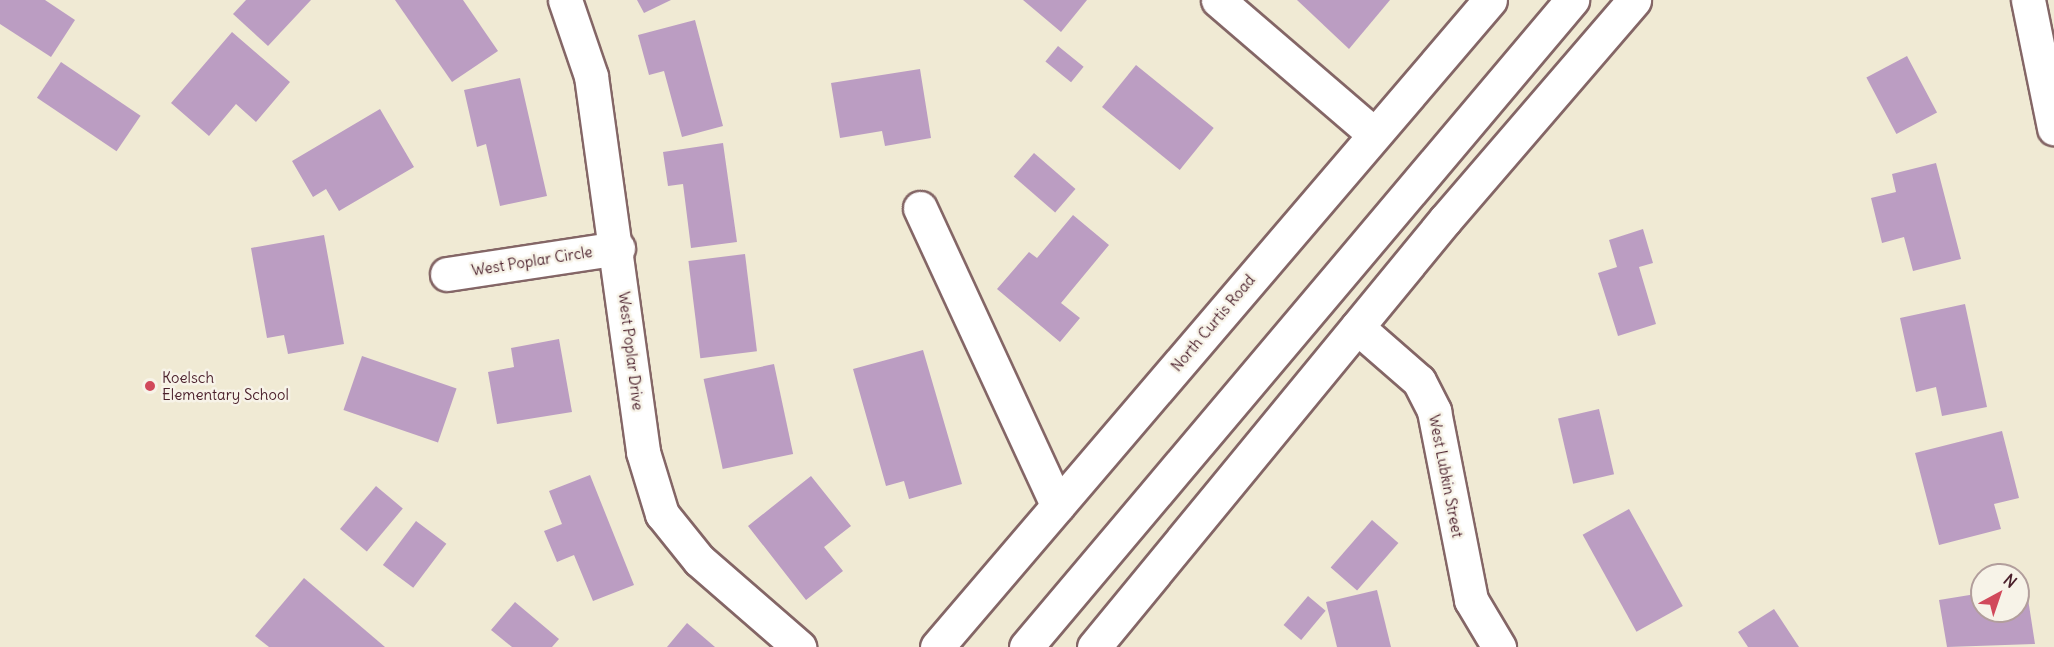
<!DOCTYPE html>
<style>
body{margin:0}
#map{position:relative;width:2054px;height:647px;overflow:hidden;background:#f0ead4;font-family:Delius,sans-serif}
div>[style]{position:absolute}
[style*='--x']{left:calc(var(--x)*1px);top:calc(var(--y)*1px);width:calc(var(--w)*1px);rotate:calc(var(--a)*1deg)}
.building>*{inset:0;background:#bb9dc2;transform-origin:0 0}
.roads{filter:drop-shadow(2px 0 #846666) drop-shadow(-2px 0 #846666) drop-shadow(0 2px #846666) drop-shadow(0 -2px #846666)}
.minor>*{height:33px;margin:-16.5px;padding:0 16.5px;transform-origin:16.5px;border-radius:16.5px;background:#fff}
.major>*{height:33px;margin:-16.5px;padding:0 16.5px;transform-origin:16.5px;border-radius:16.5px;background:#fff}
.dots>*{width:16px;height:16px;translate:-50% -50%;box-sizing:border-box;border:3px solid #f7f3e8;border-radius:50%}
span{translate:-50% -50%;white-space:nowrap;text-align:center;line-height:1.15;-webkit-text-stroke:5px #f7f3e8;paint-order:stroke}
.street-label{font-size:15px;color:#4a1f2b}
.poi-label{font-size:15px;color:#4a1f2b}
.left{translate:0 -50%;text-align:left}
.north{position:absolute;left:1970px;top:563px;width:60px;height:60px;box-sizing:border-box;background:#f7f3e8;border:2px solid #b29e9c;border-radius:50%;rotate:40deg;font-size:16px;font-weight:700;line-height:24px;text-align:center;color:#4a1f2b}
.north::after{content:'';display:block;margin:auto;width:21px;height:27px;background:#d1495b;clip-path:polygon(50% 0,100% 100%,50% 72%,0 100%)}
</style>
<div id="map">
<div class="building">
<div style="clip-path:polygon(0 0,45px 0,75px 20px,51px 57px,0 24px)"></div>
<div style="clip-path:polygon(246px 0,311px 0,268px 46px,233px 14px)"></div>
<div style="clip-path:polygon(395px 0,463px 0,498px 51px,452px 82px)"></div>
<div style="clip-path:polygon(637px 0,671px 0,644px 13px)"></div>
<div style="clip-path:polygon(1023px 0,1087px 0,1061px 32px)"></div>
<div style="clip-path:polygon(1297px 0,1390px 0,1349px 49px)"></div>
<div style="clip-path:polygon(695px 20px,723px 126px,682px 137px,664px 71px,649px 75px,638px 35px)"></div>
<div style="clip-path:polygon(232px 32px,290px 82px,256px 122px,236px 104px,209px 136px,171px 103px)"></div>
<div style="left:1058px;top:46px;width:33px;height:20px;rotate:39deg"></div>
<div style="left:1907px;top:56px;width:64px;height:46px;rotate:62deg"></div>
<div style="left:61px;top:62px;width:96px;height:43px;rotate:34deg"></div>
<div style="left:1136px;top:65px;width:100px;height:54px;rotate:39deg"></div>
<div style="clip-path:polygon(920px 69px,931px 138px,885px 146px,882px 131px,840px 138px,831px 83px)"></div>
<div style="clip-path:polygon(520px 78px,547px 196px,500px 206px,486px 144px,477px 147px,464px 90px)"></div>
<div style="clip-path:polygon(380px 109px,414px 167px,339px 211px,326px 189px,313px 197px,292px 161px)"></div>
<div style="clip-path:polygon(723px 143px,737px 242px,691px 248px,683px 184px,668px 186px,663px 152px)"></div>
<div style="left:1034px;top:153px;width:55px;height:31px;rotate:41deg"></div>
<div style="clip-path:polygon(1936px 163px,1961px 259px,1913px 271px,1904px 237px,1882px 243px,1871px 198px,1896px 192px,1892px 174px)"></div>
<div style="clip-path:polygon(1073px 215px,1109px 245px,1061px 303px,1080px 318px,1060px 342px,997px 289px,1029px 252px,1037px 258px)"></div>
<div style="clip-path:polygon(1643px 229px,1653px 263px,1639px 267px,1656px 324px,1618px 336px,1598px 273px,1617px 267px,1609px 240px)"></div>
<div style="clip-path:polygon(324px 235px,344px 344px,288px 354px,284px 335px,267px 338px,251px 248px)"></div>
<div style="left:745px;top:254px;width:98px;height:57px;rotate:83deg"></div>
<div style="clip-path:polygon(1965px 304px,1987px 407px,1942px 416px,1936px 387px,1916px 392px,1900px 318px)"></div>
<div style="clip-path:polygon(559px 339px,572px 412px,497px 424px,488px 372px,514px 367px,511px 348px)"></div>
<div style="clip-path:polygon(923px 350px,962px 484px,909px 499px,904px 481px,886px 486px,853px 369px)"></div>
<div style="left:362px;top:356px;width:100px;height:57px;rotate:19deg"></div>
<div style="left:774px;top:364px;width:92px;height:72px;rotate:78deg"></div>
<div style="left:1599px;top:409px;width:67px;height:42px;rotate:77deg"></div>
<div style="clip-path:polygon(2002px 431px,2019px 498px,1994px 504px,2001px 529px,1939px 545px,1915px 453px)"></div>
<div style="clip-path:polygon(590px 475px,634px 585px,593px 601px,574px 555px,557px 562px,544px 531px,562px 524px,549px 491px)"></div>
<div style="clip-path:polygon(811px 476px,851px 526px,824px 547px,843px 571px,806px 600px,748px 526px)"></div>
<div style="left:376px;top:486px;width:35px;height:56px;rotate:40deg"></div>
<div style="left:1629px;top:509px;width:111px;height:53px;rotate:61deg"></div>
<div style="left:1372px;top:520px;width:35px;height:63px;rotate:41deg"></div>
<div style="left:416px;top:521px;width:38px;height:55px;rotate:37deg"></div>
<div style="clip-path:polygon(304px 578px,385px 647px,269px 647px,255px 636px)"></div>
<div style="clip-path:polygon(2026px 586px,2035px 644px,1947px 647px,1939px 600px,1982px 593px,1982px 611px,2018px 611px,2018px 587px)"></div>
<div style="clip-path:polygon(1377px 590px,1391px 647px,1337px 647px,1326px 602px)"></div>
<div style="left:1308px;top:596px;width:23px;height:38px;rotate:40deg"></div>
<div style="clip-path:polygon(515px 602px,559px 639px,552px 647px,512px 647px,491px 630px)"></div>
<div style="clip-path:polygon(1774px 609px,1799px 647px,1748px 647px,1738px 632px)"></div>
<div style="clip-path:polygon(687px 623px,715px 647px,667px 647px)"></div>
</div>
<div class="roads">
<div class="minor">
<div style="--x:565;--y:0;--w:80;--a:71.1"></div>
<div style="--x:591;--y:76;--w:380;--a:82.1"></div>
<div style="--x:643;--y:452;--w:65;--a:73"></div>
<div style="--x:662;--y:514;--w:59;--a:51.2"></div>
<div style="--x:699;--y:560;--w:133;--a:41"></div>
<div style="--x:1218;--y:0;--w:206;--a:40.7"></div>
<div style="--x:2028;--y:0;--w:131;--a:78.5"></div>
<div style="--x:920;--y:208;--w:328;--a:65.2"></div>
<div style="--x:447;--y:274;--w:173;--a:-8.6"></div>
<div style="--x:1357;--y:327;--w:82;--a:41.1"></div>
<div style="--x:1419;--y:381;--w:34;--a:63"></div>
<div style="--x:1434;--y:411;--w:193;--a:78.9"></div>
<div style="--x:1471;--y:600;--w:55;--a:59.2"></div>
<div style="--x:937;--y:647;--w:851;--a:-49.48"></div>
</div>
<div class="major">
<div style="--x:1026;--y:647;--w:847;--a:-49.84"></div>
<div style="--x:1094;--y:647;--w:553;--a:-50.58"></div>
<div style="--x:1445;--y:220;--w:290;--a:-49.3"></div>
</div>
</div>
<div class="dots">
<div style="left:150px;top:386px;background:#d1495b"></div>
</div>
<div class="street-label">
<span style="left:532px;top:261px;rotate:-9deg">West Poplar Circle</span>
<span style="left:1213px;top:323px;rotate:-50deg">North Curtis Road</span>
<span style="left:631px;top:351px;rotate:83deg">West Poplar Drive</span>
<span style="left:1446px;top:476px;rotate:79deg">West Lubkin Street</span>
</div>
<div class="poi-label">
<span class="left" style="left:162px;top:386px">Koelsch<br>Elementary School</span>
</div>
<div class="north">N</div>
</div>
